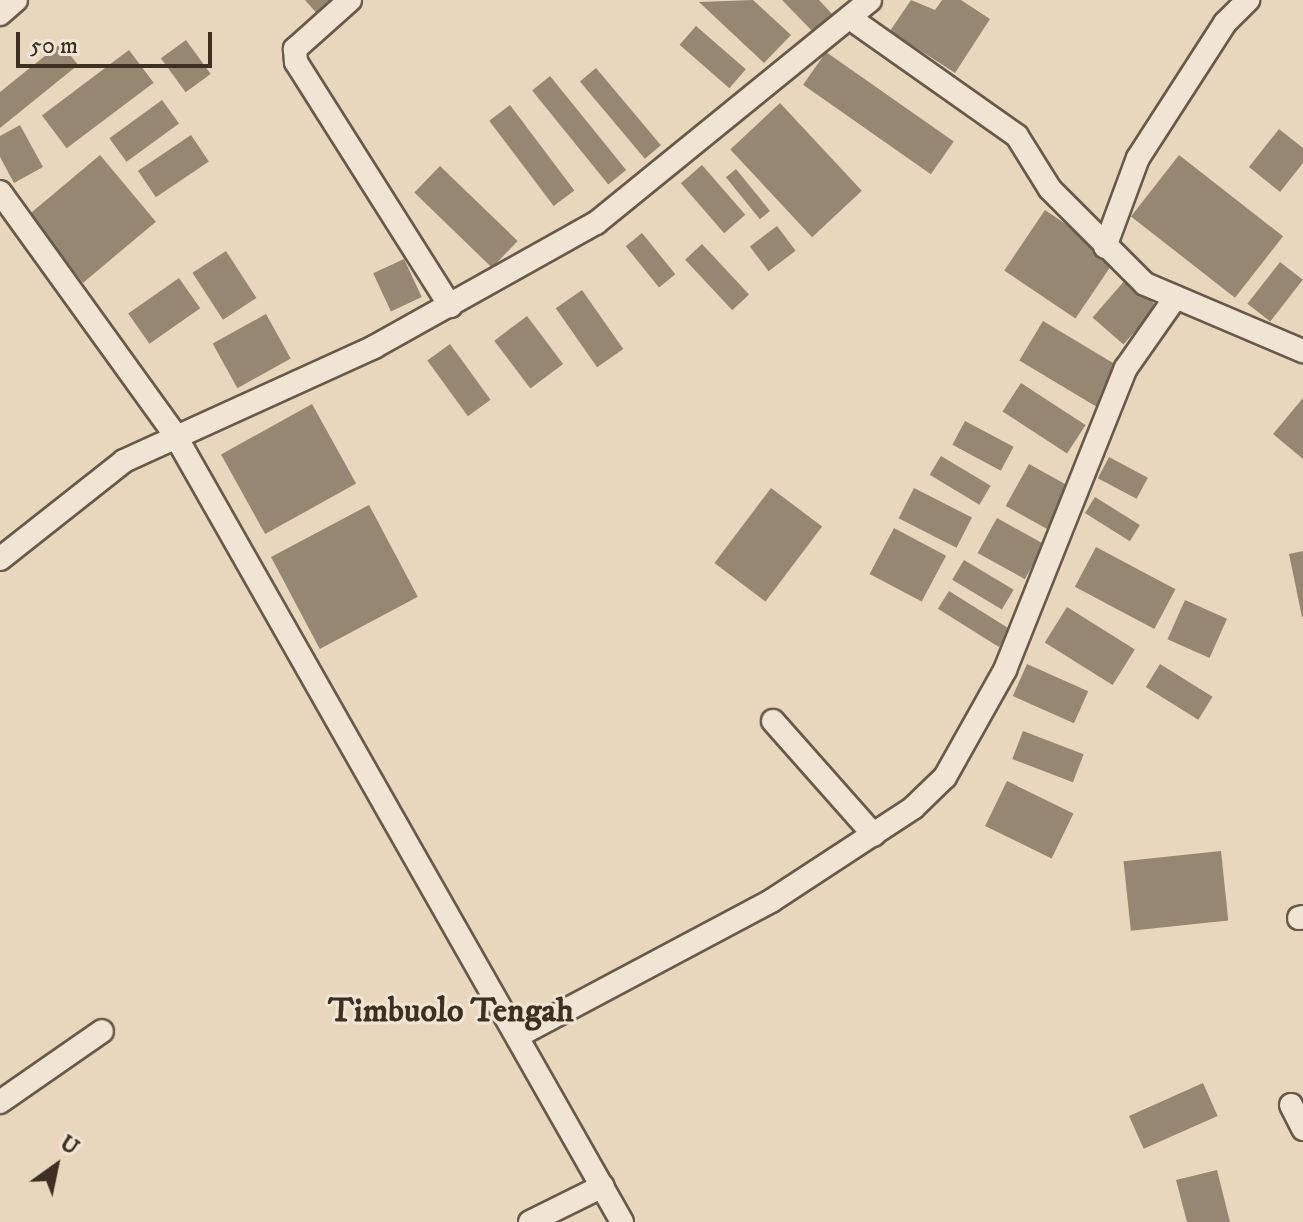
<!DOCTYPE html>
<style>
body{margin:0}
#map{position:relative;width:1303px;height:1222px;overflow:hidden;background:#e8d7bd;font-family:"IM FELL DW Pica",serif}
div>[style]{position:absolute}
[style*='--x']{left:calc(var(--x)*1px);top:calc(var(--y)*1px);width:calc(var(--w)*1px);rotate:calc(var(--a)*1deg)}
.building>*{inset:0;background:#968773;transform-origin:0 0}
.roads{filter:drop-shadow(2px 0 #685a49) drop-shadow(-2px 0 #685a49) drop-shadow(0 2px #685a49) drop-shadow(0 -2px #685a49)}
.street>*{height:22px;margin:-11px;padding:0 11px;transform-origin:11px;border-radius:11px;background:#f0e5d4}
span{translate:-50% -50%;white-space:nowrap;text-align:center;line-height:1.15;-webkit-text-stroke:6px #f0e5d4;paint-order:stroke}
.quarter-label{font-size:34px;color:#3d3022;font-weight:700}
.north{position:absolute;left:16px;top:1126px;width:80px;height:80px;-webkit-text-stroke:6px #f0e5d4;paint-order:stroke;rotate:33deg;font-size:22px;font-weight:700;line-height:32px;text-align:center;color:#3d3022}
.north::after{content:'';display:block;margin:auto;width:28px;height:36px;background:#3d3022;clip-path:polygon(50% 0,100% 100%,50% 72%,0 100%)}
.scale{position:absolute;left:16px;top:32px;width:196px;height:36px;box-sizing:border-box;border:4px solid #3d3022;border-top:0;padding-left:10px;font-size:24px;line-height:28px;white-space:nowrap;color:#3d3022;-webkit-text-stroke:6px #f0e5d4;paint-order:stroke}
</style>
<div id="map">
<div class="building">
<div style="clip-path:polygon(305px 0,340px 0,320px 17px)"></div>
<div style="clip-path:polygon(753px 0,791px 35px,764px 63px,699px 2px)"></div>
<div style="clip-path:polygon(782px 0,819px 0,833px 15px,814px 33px)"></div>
<div style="clip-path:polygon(911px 0,935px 10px,942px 0,961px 0,990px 19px,955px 73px,890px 31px)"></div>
<div style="left:696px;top:26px;width:66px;height:25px;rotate:41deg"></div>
<div style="left:186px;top:40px;width:42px;height:31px;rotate:54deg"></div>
<div style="clip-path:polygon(61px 43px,78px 65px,0 128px,0 92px)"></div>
<div style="left:129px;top:50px;width:41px;height:109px;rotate:53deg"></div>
<div style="left:826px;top:52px;width:156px;height:40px;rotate:35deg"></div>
<div style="left:596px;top:68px;width:101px;height:21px;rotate:50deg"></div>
<div style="left:550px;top:76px;width:121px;height:23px;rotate:51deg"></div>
<div style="left:162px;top:100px;width:29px;height:65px;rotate:54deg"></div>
<div style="left:780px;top:103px;width:120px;height:68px;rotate:47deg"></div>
<div style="left:510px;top:105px;width:107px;height:26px;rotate:53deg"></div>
<div style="clip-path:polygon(20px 125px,43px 167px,14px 183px,0 157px,0 136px)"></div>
<div style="clip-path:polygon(1279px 129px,1303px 148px,1303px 163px,1280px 192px,1249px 167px)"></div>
<div style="left:191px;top:135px;width:32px;height:64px;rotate:56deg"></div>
<div style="left:100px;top:155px;width:87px;height:95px;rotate:50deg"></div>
<div style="left:1179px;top:155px;width:132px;height:78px;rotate:38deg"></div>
<div style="left:702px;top:165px;width:66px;height:28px;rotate:49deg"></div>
<div style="left:440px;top:166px;width:108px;height:37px;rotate:44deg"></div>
<div style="left:736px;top:169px;width:54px;height:13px;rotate:51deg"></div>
<div style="left:1045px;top:210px;width:86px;height:73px;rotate:34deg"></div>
<div style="left:777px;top:226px;width:31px;height:34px;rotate:53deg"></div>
<div style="left:642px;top:233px;width:53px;height:21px;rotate:51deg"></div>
<div style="left:702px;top:244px;width:69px;height:23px;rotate:47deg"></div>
<div style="left:226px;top:251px;width:56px;height:40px;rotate:57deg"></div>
<div style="left:404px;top:259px;width:42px;height:34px;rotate:65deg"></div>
<div style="left:1280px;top:262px;width:29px;height:53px;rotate:38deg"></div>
<div style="left:179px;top:278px;width:37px;height:62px;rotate:55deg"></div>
<div style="left:1126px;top:279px;width:41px;height:51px;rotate:41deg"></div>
<div style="left:582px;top:290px;width:72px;height:32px;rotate:55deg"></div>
<div style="left:266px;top:314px;width:51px;height:61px;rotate:61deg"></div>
<div style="left:527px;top:316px;width:60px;height:41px;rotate:53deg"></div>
<div style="left:1043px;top:321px;width:91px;height:46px;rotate:31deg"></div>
<div style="left:450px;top:344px;width:69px;height:28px;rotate:54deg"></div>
<div style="left:1021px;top:383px;width:77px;height:34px;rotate:33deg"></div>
<div style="clip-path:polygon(1303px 398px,1303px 459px,1273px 434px)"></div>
<div style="left:312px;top:404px;width:91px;height:104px;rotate:61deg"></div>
<div style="left:965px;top:421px;width:55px;height:27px;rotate:28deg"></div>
<div style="left:941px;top:456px;width:58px;height:22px;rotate:31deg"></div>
<div style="left:1109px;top:457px;width:44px;height:24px;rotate:28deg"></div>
<div style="left:1029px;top:464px;width:53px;height:48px;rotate:29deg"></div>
<div style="left:771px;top:488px;width:64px;height:94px;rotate:37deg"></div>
<div style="left:914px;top:488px;width:65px;height:34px;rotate:27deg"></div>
<div style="left:1095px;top:497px;width:53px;height:19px;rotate:32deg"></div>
<div style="left:369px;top:505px;width:104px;height:111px;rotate:62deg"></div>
<div style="left:997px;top:518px;width:54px;height:40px;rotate:29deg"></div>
<div style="left:894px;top:528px;width:59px;height:52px;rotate:28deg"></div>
<div style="left:1096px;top:547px;width:90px;height:45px;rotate:28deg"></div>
<div style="clip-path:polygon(1303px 551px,1303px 617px,1302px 617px,1289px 554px)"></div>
<div style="left:964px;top:560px;width:58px;height:23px;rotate:31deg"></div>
<div style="left:949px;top:591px;width:72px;height:21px;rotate:32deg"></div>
<div style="left:1185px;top:600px;width:46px;height:43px;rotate:24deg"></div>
<div style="left:1067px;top:607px;width:80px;height:42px;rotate:32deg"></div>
<div style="left:1027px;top:664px;width:67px;height:35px;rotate:24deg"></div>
<div style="left:1160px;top:664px;width:62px;height:27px;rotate:32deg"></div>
<div style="left:1023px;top:731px;width:65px;height:30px;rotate:21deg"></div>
<div style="left:1007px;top:781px;width:74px;height:50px;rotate:26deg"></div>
<div style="left:1221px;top:851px;width:70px;height:98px;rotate:84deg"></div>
<div style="left:1203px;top:1083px;width:36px;height:81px;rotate:66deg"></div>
<div style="clip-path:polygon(1217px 1170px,1230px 1222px,1187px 1222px,1176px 1180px)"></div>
</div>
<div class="roads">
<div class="street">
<div style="--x:350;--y:0;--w:74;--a:138.3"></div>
<div style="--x:295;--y:49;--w:13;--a:86"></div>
<div style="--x:296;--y:62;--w:289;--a:57.7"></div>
<div style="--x:0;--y:14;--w:21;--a:-41"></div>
<div style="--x:850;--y:18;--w:204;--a:35.2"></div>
<div style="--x:1017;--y:136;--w:62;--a:58.1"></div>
<div style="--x:1050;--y:189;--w:134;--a:45"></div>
<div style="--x:1145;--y:284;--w:172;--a:23"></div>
<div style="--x:0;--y:192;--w:299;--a:54.2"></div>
<div style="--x:175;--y:435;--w:905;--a:60.4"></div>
<div style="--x:1105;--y:247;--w:95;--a:-69.7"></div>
<div style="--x:1138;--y:158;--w:161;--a:-57.2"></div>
<div style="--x:1225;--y:23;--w:33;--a:-45"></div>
<div style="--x:0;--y:559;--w:158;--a:-38.3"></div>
<div style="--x:124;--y:461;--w:275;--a:-24.5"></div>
<div style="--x:374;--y:347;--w:254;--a:-29.2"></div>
<div style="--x:596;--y:223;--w:353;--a:-39.1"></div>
<div style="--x:773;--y:721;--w:152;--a:48.5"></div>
<div style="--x:1299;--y:918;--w:4;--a:-14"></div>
<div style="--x:521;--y:1034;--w:283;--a:-28"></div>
<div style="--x:771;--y:901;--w:170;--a:-33.2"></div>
<div style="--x:913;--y:808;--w:45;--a:-44.1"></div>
<div style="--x:945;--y:777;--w:123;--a:-60.7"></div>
<div style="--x:1005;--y:670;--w:325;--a:-68.2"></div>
<div style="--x:1126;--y:368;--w:82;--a:-55"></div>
<div style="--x:0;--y:1102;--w:124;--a:-34.8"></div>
<div style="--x:1291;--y:1105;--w:27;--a:63"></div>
<div style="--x:530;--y:1222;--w:81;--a:-26.3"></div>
</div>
</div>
<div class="quarter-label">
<span style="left:451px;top:1012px">Timbuolo Tengah</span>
</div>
<div class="north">U</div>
<div class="scale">50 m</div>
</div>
